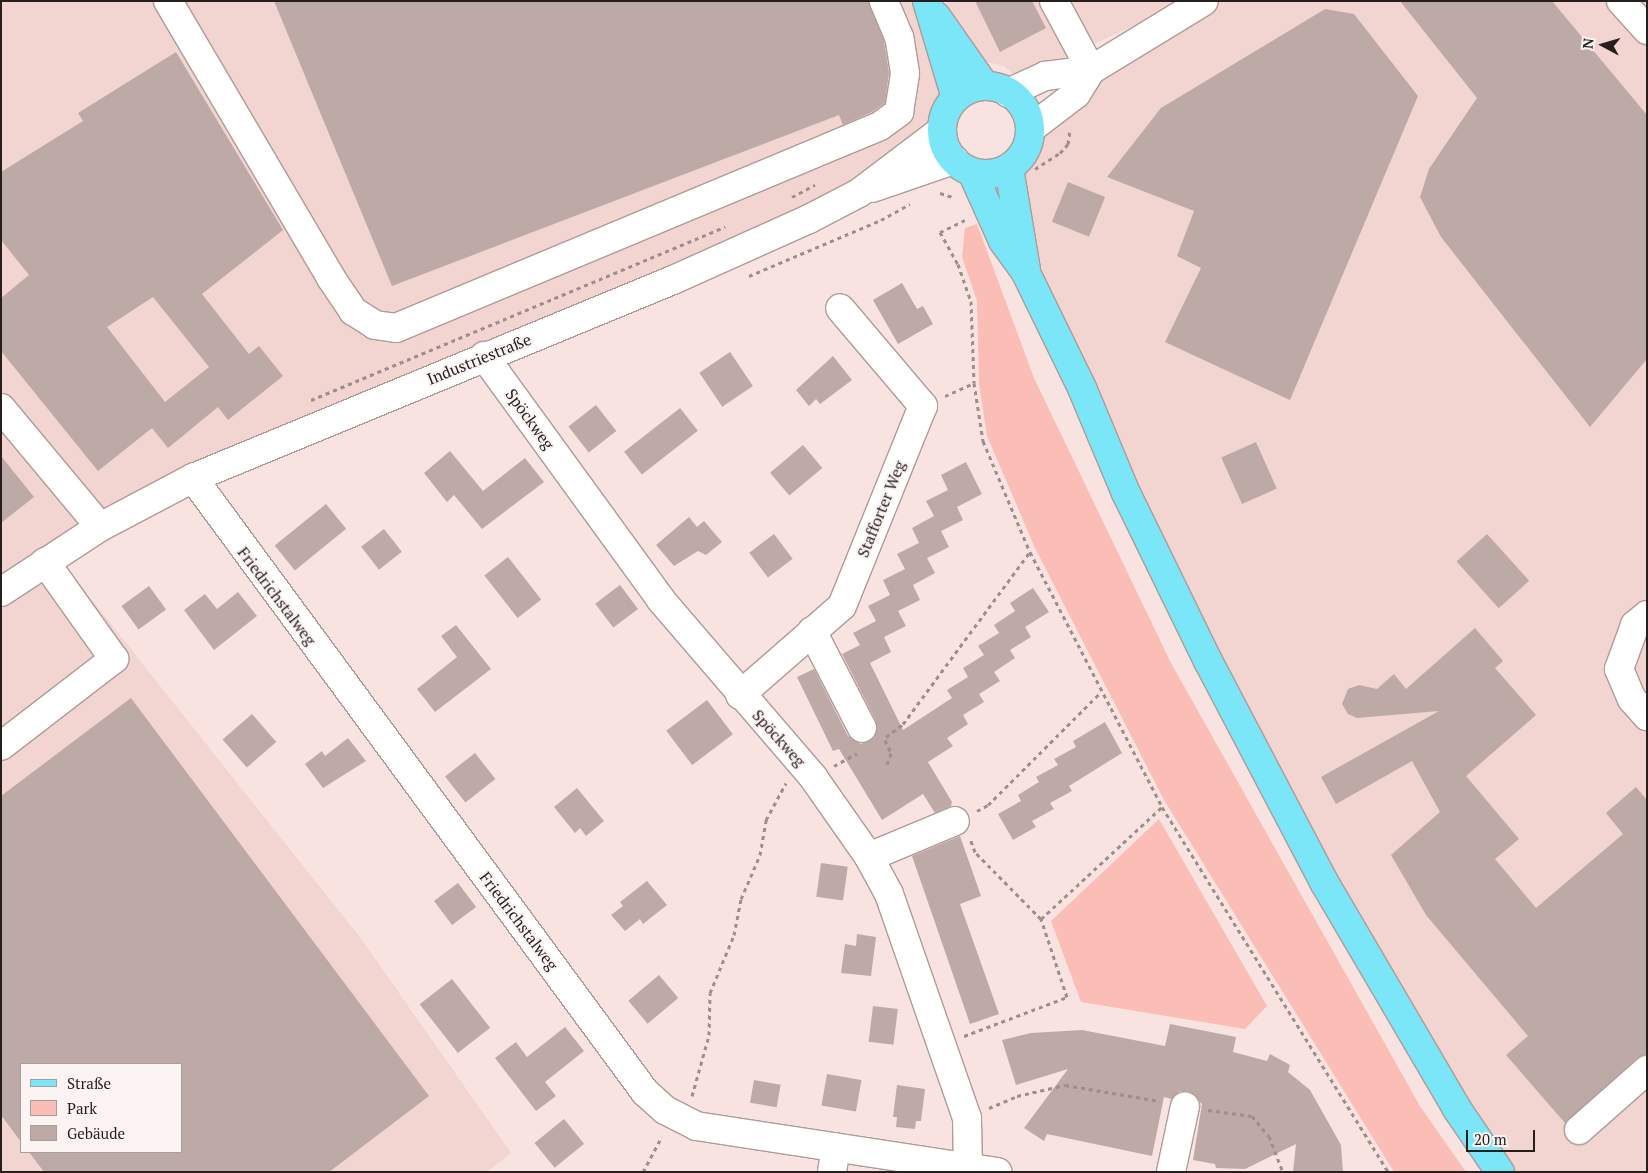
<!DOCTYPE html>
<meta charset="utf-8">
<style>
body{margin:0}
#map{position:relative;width:1648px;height:1173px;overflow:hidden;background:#f9e3e0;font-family:"PT Serif",serif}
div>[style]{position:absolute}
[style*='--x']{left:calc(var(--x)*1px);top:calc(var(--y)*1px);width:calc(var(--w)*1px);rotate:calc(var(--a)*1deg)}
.built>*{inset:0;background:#f2d4d0}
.green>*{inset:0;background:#fabeb6}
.building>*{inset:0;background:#bda9a6;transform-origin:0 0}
.path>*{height:3px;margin-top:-1.5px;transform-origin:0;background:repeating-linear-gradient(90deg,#9d8d8b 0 4px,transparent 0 8px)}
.roads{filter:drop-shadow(1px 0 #ae9b98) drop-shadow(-1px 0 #ae9b98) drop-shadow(0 1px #ae9b98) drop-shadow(0 -1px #ae9b98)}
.minor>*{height:28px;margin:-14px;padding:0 14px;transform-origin:14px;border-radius:14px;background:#fff}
.major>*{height:28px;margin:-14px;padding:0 14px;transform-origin:14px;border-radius:14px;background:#7ae6f8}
.major>.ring{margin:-14px;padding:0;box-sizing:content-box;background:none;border:28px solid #7ae6f8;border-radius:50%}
span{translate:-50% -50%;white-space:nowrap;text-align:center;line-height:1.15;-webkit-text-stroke:4.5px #fcf4f3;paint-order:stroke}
.street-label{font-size:16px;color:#261f1d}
.frame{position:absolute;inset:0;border:2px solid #261f1d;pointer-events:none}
.legend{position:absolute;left:20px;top:1063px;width:162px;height:90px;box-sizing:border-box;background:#fcf4f3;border:1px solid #a69f9d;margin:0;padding:6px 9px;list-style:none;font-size:15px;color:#261f1d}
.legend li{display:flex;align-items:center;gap:10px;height:25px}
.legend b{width:25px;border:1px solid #a69f9d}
.north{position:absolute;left:1578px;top:20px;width:50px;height:50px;-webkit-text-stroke:4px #fcf4f3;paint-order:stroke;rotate:276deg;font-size:14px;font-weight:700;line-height:20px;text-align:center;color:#261f1d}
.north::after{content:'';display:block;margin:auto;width:18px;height:22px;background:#261f1d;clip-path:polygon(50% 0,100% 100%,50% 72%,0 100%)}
.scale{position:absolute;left:1466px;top:1130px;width:69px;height:22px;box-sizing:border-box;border:2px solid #261f1d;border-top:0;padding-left:6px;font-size:15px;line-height:18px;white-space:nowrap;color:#261f1d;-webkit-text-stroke:4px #fcf4f3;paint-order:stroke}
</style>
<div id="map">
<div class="built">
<div style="clip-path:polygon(evenodd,1px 1px,928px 1px,966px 87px,946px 109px,940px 145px,570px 323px,56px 555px,362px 940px,511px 1153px,487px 1172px,1px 1172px,1px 1px,21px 1064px,181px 1064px,181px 1152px,21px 1152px,21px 1064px)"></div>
<div style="clip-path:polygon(946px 1px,1186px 1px,1019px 79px,1004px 66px,971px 58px)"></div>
<div style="clip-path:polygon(1204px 1px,1647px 1px,1647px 1172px,1500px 1172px,1263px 764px,1000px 182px,1032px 149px,1036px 105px)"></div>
</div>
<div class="green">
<div style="clip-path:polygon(977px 224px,1034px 378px,1171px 663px,1420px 1106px,1466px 1172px,1394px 1172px,1164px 800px,1035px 548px,987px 436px,979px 384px,977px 301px,962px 257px,965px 228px)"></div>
<div style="clip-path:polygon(1159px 819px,1267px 1006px,1245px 1029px,1081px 1002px,1051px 921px)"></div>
</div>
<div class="building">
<div style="clip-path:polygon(274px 1px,869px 1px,884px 41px,889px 73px,885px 103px,872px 112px,843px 125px,839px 115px,392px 286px)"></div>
<div style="clip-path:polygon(975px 1px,1032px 1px,1046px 28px,1000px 52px)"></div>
<div style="clip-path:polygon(1400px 1px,1552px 1px,1647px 115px,1647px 359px,1590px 427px,1441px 237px,1420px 197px,1429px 169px,1477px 98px)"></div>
<div style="clip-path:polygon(1325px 9px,1354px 14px,1418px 96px,1290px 400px,1165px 342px,1201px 268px,1177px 256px,1194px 211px,1107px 177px,1161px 108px)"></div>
<div style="clip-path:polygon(evenodd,176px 52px,283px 230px,202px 294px,249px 354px,259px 346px,283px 376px,228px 420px,218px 407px,168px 448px,152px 428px,98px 471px,1px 351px,1px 298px,29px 275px,1px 240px,1px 172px,83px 121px,78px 113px,176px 52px,153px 297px,209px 367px,165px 402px,107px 327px,153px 297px)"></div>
<div style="left:1068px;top:182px;width:40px;height:43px;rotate:22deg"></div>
<div style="clip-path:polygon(902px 283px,917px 309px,923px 306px,933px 324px,898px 344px,873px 300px)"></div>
<div style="left:730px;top:352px;width:41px;height:37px;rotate:56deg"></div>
<div style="clip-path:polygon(833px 356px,852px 380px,820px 404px,816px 399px,809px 406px,796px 390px)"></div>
<div style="left:596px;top:405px;width:33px;height:35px;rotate:52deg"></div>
<div style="left:680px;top:408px;width:29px;height:71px;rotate:52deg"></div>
<div style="left:1256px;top:442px;width:51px;height:38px;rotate:66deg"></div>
<div style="left:803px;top:445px;width:30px;height:43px;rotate:50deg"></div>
<div style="clip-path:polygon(450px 451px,483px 491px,525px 458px,544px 482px,482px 529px,454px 495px,447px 502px,424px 473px)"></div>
<div style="clip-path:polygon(1px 456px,34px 497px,1px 523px)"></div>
<div style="clip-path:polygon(966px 462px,982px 494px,957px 507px,963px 520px,941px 531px,937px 523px,949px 547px,927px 558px,935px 573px,913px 585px,920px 600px,898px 611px,906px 626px,884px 637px,891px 652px,870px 663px,903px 730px,952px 698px,947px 690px,968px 677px,963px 668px,984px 655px,978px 646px,999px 633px,994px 625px,1015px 611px,1010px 603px,1033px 588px,1049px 612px,1025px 627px,1031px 637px,1010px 650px,1015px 658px,994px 672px,1000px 681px,979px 694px,984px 702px,963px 715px,968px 724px,947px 738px,953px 746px,928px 762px,952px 802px,951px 806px,935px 813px,923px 794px,882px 820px,839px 749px,833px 751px,797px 677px,814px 669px,848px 736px,861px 744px,875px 737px,876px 721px,842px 654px,860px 645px,853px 633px,876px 621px,868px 606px,890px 595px,883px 580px,905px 569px,897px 554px,919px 543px,912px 528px,934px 516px,926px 501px,948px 490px,941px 475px)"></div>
<div style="left:326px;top:504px;width:32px;height:66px;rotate:51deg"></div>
<div style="clip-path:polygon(689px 517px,697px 527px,704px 521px,722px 542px,706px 555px,698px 551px,674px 566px,656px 545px)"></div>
<div style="left:384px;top:529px;width:29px;height:29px;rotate:52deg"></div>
<div style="left:774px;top:534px;width:31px;height:31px;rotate:53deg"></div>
<div style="left:1487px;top:534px;width:63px;height:41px;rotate:48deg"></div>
<div style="left:508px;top:557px;width:54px;height:30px;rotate:52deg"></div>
<div style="left:620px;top:585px;width:30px;height:31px;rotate:53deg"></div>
<div style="left:149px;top:586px;width:29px;height:34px;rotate:54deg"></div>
<div style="clip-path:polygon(238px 592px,257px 616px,214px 650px,184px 610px,205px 594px,217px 609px)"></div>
<div style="clip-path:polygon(456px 625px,491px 669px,435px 712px,417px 689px,457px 657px,441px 636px)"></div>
<div style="clip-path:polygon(1475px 628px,1503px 661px,1495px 668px,1536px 715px,1466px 776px,1519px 839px,1495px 859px,1536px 908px,1623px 834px,1606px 813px,1636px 787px,1647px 800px,1647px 1054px,1637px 1058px,1565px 1123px,1506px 1055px,1528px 1036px,1426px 915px,1391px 855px,1440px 812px,1412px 761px,1336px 804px,1321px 777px,1439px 711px,1357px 718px,1348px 714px,1342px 704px,1348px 689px,1359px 685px,1377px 689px,1394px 674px,1406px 689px)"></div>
<div style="clip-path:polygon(131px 698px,429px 1096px,329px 1172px,44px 1172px,29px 1152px,181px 1152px,181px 1064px,21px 1064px,21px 1142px,1px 1115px,1px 796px)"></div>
<div style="left:707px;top:700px;width:43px;height:51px;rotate:53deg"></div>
<div style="left:252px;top:714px;width:37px;height:39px;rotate:49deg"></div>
<div style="clip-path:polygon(1105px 722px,1122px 753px,1069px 786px,1072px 791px,1050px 803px,1054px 809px,1032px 821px,1036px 827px,1013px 840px,998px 814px,1021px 801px,1018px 795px,1039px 782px,1036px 777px,1058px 765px,1054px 759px,1076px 747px,1073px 741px)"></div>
<div style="clip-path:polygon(348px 738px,366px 761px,323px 788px,305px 764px,322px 751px,325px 756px)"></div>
<div style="left:475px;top:753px;width:33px;height:38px;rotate:52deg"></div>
<div style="clip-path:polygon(577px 788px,604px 821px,586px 836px,580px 828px,575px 833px,554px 807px)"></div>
<div style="clip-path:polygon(960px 836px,981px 896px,960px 904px,999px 1014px,970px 1024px,912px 856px)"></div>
<div style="left:821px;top:863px;width:27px;height:34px;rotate:8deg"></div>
<div style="clip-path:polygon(647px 881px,667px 905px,643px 924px,640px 919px,625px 931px,611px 915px,623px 906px,620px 902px)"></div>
<div style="left:458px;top:883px;width:30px;height:30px;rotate:53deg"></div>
<div style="clip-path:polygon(857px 934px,876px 937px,871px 976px,841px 973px,845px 944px,856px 946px)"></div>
<div style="left:659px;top:975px;width:30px;height:40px;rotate:50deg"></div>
<div style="left:452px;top:979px;width:62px;height:41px;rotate:52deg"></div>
<div style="left:873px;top:1006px;width:25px;height:36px;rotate:7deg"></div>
<div style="clip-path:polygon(1170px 1024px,1236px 1037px,1233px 1052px,1267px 1061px,1270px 1054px,1290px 1065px,1288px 1072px,1310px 1090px,1341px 1145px,1343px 1172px,1293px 1172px,1296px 1144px,1245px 1169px,1216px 1168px,1215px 1164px,1193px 1160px,1202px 1104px,1188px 1091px,1180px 1091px,1172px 1099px,1164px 1097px,1152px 1156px,1047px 1134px,1044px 1141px,1024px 1128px,1068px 1069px,1016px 1085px,1002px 1040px,1031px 1033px,1082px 1030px,1165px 1046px)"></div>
<div style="clip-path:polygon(565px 1027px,584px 1051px,545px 1082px,556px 1096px,536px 1111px,495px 1058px,516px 1042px,527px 1057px)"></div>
<div style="left:827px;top:1074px;width:35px;height:32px;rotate:10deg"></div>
<div style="left:754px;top:1080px;width:27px;height:23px;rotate:10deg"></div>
<div style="clip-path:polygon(897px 1085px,925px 1089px,921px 1121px,916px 1121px,915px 1129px,896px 1127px,897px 1117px,893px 1117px)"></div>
<div style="left:564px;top:1119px;width:32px;height:38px;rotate:51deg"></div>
</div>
<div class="path">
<div style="--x:1035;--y:169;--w:30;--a:-33"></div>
<div style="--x:1060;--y:153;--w:12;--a:-48"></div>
<div style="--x:1068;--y:144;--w:14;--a:-82"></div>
<div style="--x:940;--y:193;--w:16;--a:18"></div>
<div style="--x:792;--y:197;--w:26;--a:-28"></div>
<div style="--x:965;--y:220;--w:28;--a:154"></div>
<div style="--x:940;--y:232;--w:37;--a:61"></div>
<div style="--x:958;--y:264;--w:39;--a:71"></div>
<div style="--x:971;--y:301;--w:82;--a:87.9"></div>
<div style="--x:974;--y:383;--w:59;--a:81.2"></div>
<div style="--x:983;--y:441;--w:121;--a:67.1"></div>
<div style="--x:1030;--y:552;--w:287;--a:62.6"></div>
<div style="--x:1162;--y:807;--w:429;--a:58.2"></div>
<div style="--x:749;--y:276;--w:143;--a:-23"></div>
<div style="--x:881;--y:220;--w:33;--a:-29"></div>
<div style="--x:945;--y:396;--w:32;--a:-24"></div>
<div style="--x:311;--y:400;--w:449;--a:-22.7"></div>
<div style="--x:886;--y:737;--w:21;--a:-37"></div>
<div style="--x:903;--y:724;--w:214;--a:-53.6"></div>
<div style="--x:885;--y:740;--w:14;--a:65"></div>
<div style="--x:891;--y:753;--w:12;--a:110"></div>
<div style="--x:834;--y:766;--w:26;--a:-29"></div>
<div style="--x:977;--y:811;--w:13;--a:-29"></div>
<div style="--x:988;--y:805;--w:158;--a:-45"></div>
<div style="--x:1041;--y:919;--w:165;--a:-42.8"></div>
<div style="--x:964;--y:1036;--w:110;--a:-20.7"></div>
<div style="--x:1067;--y:997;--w:82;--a:-108.4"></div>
<div style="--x:1041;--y:919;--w:94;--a:-134.6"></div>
<div style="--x:975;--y:852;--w:15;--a:-110"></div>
<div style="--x:692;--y:1096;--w:63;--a:-74.4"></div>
<div style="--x:709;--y:1035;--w:42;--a:-88.6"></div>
<div style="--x:710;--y:993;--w:63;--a:-67.5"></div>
<div style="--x:734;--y:935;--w:37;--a:-79"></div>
<div style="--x:741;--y:899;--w:48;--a:-66.6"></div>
<div style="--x:760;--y:855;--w:36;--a:-80"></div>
<div style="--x:766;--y:820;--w:42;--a:-61.6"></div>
<div style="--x:989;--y:1108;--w:30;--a:-23"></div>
<div style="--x:1017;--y:1096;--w:49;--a:-12.9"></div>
<div style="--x:1065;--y:1085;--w:96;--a:9.6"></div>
<div style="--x:1208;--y:1110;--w:44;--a:7.8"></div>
<div style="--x:1252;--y:1116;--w:26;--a:50"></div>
<div style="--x:1269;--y:1136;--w:39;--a:69"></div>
<div style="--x:643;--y:1172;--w:40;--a:-62"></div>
</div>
<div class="roads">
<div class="minor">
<div style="--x:168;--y:1;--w:321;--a:59.5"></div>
<div style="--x:331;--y:278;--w:40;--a:56"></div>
<div style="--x:353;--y:311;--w:26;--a:32"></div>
<div style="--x:375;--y:325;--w:21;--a:8"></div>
<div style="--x:396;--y:328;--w:524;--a:-22.65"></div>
<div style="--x:880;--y:126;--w:24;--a:-36"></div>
<div style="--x:899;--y:112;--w:39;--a:-81"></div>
<div style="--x:905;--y:73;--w:36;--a:-99"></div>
<div style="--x:899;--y:37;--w:39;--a:-113"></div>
<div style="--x:1054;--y:1;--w:78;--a:61.8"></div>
<div style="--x:1621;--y:1;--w:39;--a:48"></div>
<div style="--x:1008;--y:93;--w:41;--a:-24.7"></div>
<div style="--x:1045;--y:76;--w:46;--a:-7.4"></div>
<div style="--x:1030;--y:129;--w:58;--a:-37.3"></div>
<div style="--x:1076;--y:94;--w:28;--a:-58"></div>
<div style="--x:1091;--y:70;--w:132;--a:-31.4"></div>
<div style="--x:872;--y:188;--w:87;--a:-18.9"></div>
<div style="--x:484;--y:356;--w:301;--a:54"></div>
<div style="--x:661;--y:600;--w:233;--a:49.3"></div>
<div style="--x:813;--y:777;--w:98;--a:55"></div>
<div style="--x:869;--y:857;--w:42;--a:61.6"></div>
<div style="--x:889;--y:894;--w:237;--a:70.8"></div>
<div style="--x:967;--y:1118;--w:54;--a:88.9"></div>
<div style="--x:1;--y:408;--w:155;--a:50.2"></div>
<div style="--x:193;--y:478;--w:762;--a:53.64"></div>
<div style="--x:645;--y:1092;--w:27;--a:42"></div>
<div style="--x:665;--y:1110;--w:35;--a:27"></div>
<div style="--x:696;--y:1126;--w:305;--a:8.7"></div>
<div style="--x:1;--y:592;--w:118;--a:-33.3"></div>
<div style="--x:100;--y:527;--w:105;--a:-27.8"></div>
<div style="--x:193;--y:478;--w:519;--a:-22.42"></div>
<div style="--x:673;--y:280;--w:149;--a:-24.2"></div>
<div style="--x:809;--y:219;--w:56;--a:-27.5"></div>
<div style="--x:859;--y:193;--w:104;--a:-37.2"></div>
<div style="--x:1647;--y:615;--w:16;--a:140"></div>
<div style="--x:1635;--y:625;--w:47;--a:110"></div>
<div style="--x:1619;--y:669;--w:33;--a:67"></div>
<div style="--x:1632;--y:699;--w:23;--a:49"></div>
<div style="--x:812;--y:631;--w:109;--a:62.7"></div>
<div style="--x:740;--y:695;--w:135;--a:-41.1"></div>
<div style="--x:842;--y:606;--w:216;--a:-68"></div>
<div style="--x:923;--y:406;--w:128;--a:-130.3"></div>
<div style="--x:1;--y:746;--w:143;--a:-37.6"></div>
<div style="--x:114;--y:659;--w:119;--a:-125.4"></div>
<div style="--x:869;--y:857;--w:93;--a:-22.7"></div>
<div style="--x:1579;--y:1130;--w:91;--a:-41.4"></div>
<div style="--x:832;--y:1172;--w:25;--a:-81"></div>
<div style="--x:1171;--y:1172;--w:67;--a:-78"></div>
</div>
<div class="major">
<div style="--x:927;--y:1;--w:101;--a:73.4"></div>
<div style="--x:936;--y:16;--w:85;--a:55"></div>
<div class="ring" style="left:942px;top:86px;width:60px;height:60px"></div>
<div style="--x:1009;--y:168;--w:103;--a:80.5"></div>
<div style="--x:972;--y:172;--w:76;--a:65.8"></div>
<div style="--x:1003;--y:241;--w:39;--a:54"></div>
<div style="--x:1026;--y:273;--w:128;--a:64"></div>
<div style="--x:1082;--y:388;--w:114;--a:67.3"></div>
<div style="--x:1126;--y:493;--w:187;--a:64"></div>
<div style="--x:1208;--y:661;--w:250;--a:62.3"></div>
<div style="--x:1324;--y:882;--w:263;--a:59.6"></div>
<div style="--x:1457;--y:1109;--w:76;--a:55.7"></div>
</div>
</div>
<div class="street-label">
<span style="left:479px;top:359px;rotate:-22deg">Industriestraße</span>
<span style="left:530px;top:419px;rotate:54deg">Spöckweg</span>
<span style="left:881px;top:509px;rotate:-68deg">Stafforter Weg</span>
<span style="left:277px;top:596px;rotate:53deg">Friedrichstalweg</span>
<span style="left:779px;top:738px;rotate:48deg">Spöckweg</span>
<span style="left:519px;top:921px;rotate:53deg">Friedrichstalweg</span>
</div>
<div class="frame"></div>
<ul class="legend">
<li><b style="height:6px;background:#7ae6f8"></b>Straße</li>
<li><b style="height:14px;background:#fabeb6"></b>Park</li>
<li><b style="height:14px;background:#bda9a6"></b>Gebäude</li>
</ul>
<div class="north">N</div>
<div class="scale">20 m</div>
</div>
